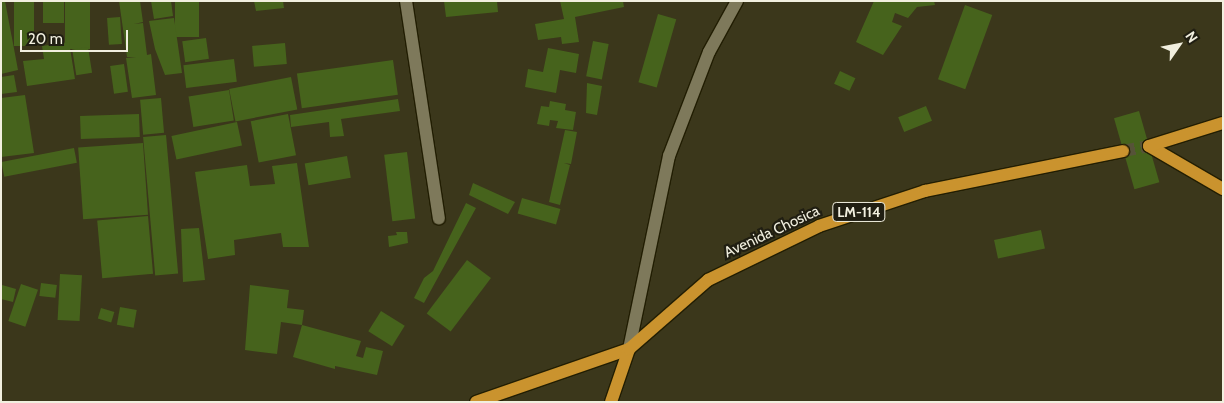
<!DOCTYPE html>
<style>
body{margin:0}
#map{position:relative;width:1224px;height:403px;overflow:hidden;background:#3b371b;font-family:Cabin,sans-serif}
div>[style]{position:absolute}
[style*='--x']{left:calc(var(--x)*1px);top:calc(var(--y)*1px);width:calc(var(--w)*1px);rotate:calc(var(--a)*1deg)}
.building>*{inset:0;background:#46631c;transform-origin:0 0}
.minor-tunnel>*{height:12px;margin-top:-6px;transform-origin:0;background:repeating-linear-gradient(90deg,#565338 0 12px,transparent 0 18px)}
.roads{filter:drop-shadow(1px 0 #221e03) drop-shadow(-1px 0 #221e03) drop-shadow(0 1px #221e03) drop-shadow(0 -1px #221e03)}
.minor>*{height:12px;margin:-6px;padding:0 6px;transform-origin:6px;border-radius:6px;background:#7e795b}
.major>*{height:12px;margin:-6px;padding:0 6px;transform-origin:6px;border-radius:6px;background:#ca932e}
span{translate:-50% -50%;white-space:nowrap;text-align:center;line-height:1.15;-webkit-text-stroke:4.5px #201e12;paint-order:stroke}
.shield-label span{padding:1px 4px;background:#201e12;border:1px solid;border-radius:4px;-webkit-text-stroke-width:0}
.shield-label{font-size:14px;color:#f1efdf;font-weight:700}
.street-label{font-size:15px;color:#f1efdf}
.frame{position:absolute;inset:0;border:2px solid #f1efdf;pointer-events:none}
.north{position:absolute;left:1154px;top:20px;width:50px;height:50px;-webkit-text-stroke:4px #201e12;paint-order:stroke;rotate:57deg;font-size:14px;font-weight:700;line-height:20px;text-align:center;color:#f1efdf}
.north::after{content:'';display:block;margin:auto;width:18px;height:22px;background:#f1efdf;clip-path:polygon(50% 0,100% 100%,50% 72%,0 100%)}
.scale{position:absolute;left:20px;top:30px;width:108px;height:22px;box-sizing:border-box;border:2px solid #f1efdf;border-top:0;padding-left:6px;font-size:15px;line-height:18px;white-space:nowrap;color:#f1efdf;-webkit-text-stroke:4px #201e12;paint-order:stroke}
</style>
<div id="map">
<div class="building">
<div style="clip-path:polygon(1px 1px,5px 1px,18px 70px,1px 74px)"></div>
<div style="left:14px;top:1px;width:20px;height:45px"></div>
<div style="left:43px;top:1px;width:21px;height:22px"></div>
<div style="left:65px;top:1px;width:25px;height:48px"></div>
<div style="clip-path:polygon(119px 1px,140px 1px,143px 22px,134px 24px,143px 23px,147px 55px,151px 54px,156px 95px,132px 98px,126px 58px,136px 57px,127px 57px)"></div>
<div style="clip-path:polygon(151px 1px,171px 1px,173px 16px,154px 19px)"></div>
<div style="left:175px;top:1px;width:24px;height:36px"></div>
<div style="clip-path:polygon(254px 1px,283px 1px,284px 8px,256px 11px)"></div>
<div style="clip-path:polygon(444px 1px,497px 1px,498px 12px,446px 17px)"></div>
<div style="clip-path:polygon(560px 1px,623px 1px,624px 7px,575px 17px,579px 42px,562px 44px,561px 37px,538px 40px,535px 24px,564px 19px)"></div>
<div style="clip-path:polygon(874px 1px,934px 1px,935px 5px,917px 7px,908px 18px,895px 13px,892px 22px,902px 26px,883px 55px,856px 42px)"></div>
<div style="left:965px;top:5px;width:29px;height:79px;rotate:20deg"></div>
<div style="left:658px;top:14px;width:19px;height:71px;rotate:16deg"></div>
<div style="left:120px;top:17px;width:27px;height:13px;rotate:86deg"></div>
<div style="clip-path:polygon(174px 18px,182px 73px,165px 75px,155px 49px,149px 21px)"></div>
<div style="left:206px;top:38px;width:21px;height:24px;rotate:82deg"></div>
<div style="left:593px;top:41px;width:16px;height:36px;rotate:11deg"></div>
<div style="clip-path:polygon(69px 42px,75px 79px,27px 86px,23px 61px,44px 59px,42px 46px)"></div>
<div style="left:285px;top:43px;width:21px;height:33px;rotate:85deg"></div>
<div style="left:88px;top:47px;width:26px;height:16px;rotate:81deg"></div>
<div style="clip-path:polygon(548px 48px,579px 54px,576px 73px,560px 70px,556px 93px,525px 87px,528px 69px,543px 72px)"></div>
<div style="left:234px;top:59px;width:23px;height:51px;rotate:83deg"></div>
<div style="left:393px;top:60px;width:35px;height:97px;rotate:82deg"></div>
<div style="left:124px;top:64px;width:28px;height:14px;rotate:82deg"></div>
<div style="left:840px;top:71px;width:17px;height:14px;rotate:25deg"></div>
<div style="clip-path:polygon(14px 75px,17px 92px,1px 94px,1px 77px)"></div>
<div style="left:291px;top:77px;width:33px;height:63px;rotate:79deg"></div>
<div style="clip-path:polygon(587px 83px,602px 86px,597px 115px,586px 113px)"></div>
<div style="left:229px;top:90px;width:31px;height:41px;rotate:81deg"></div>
<div style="clip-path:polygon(25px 95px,34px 153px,1px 157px,1px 98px)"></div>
<div style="left:161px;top:98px;width:35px;height:21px;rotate:85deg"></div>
<div style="clip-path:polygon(398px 99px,400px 111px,341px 119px,344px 136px,330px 137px,329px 122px,291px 127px,290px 115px)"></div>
<div style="clip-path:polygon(550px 101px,566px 104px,565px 110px,576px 112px,573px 130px,556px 128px,558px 121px,550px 120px,549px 126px,537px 124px,541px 106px,549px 107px)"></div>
<div style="left:926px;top:106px;width:16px;height:30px;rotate:68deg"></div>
<div style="left:1139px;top:111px;width:74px;height:26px;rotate:74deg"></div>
<div style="left:139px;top:114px;width:23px;height:59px;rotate:88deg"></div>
<div style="left:288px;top:114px;width:42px;height:38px;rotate:79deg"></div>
<div style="left:237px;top:122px;width:24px;height:67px;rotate:78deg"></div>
<div style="clip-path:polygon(565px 130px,577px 132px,571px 164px,564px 163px,570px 165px,560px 205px,549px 202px)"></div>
<div style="left:166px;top:135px;width:139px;height:23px;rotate:85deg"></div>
<div style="left:143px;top:143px;width:72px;height:65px;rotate:86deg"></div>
<div style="left:74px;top:148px;width:15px;height:74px;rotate:79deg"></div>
<div style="left:407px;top:152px;width:67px;height:23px;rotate:83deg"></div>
<div style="left:347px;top:156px;width:22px;height:43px;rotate:80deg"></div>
<div style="clip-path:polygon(297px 163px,309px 247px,283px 247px,281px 233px,234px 240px,235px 255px,208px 259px,195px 172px,247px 165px,250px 186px,275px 184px,272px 166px)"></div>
<div style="clip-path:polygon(473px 183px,515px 202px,508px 214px,469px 195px)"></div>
<div style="left:522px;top:198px;width:40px;height:16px;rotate:16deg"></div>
<div style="clip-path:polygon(466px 203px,476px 208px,424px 303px,414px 298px,424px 278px,433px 271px)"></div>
<div style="left:148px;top:216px;width:58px;height:51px;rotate:85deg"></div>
<div style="clip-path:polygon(199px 228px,205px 280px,183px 282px,181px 229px)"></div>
<div style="left:1041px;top:230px;width:19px;height:48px;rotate:78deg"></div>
<div style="clip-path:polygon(396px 232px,407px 232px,408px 243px,389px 247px,388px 236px,397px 235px)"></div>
<div style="left:467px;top:260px;width:30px;height:67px;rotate:37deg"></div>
<div style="left:60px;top:274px;width:22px;height:46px;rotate:3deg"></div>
<div style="left:41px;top:283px;width:16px;height:13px;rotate:7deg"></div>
<div style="left:21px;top:284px;width:18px;height:39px;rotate:19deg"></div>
<div style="clip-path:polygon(2px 285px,16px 289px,13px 302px,1px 299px)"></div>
<div style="clip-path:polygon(250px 285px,289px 290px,287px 308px,304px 310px,302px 325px,281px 322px,277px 354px,245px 350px)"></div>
<div style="left:120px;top:307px;width:17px;height:18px;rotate:10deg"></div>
<div style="left:101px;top:308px;width:14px;height:11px;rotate:17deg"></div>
<div style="left:381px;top:311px;width:28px;height:24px;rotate:32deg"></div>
<div style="clip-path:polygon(302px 325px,361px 341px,356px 356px,363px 358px,366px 347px,383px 351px,377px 375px,335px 366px,335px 369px,293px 357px)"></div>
</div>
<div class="minor-tunnel">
<div style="--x:1123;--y:151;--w:26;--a:-11"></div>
</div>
<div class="roads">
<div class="minor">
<div style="--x:406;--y:1;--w:220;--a:81.4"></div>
<div style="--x:629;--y:349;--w:197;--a:-78.3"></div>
<div style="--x:669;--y:156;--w:111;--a:-69"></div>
<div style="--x:709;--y:52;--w:58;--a:-61.2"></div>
</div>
<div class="major">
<div style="--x:1149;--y:146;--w:86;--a:30.2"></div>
<div style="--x:1149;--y:146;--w:77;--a:-17.3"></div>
<div style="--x:476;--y:402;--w:162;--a:-19.1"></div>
<div style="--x:611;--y:402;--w:56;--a:-71.2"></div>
<div style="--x:629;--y:349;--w:105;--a:-41.1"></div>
<div style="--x:708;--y:280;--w:123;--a:-25.9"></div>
<div style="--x:819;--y:226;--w:112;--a:-18.3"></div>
<div style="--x:925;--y:191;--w:202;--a:-11.4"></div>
</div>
</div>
<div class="shield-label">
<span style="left:859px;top:212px">LM-114</span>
</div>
<div class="street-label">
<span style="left:772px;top:232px;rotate:-25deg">Avenida Chosica</span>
</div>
<div class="frame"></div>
<div class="north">N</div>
<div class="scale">20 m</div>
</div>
